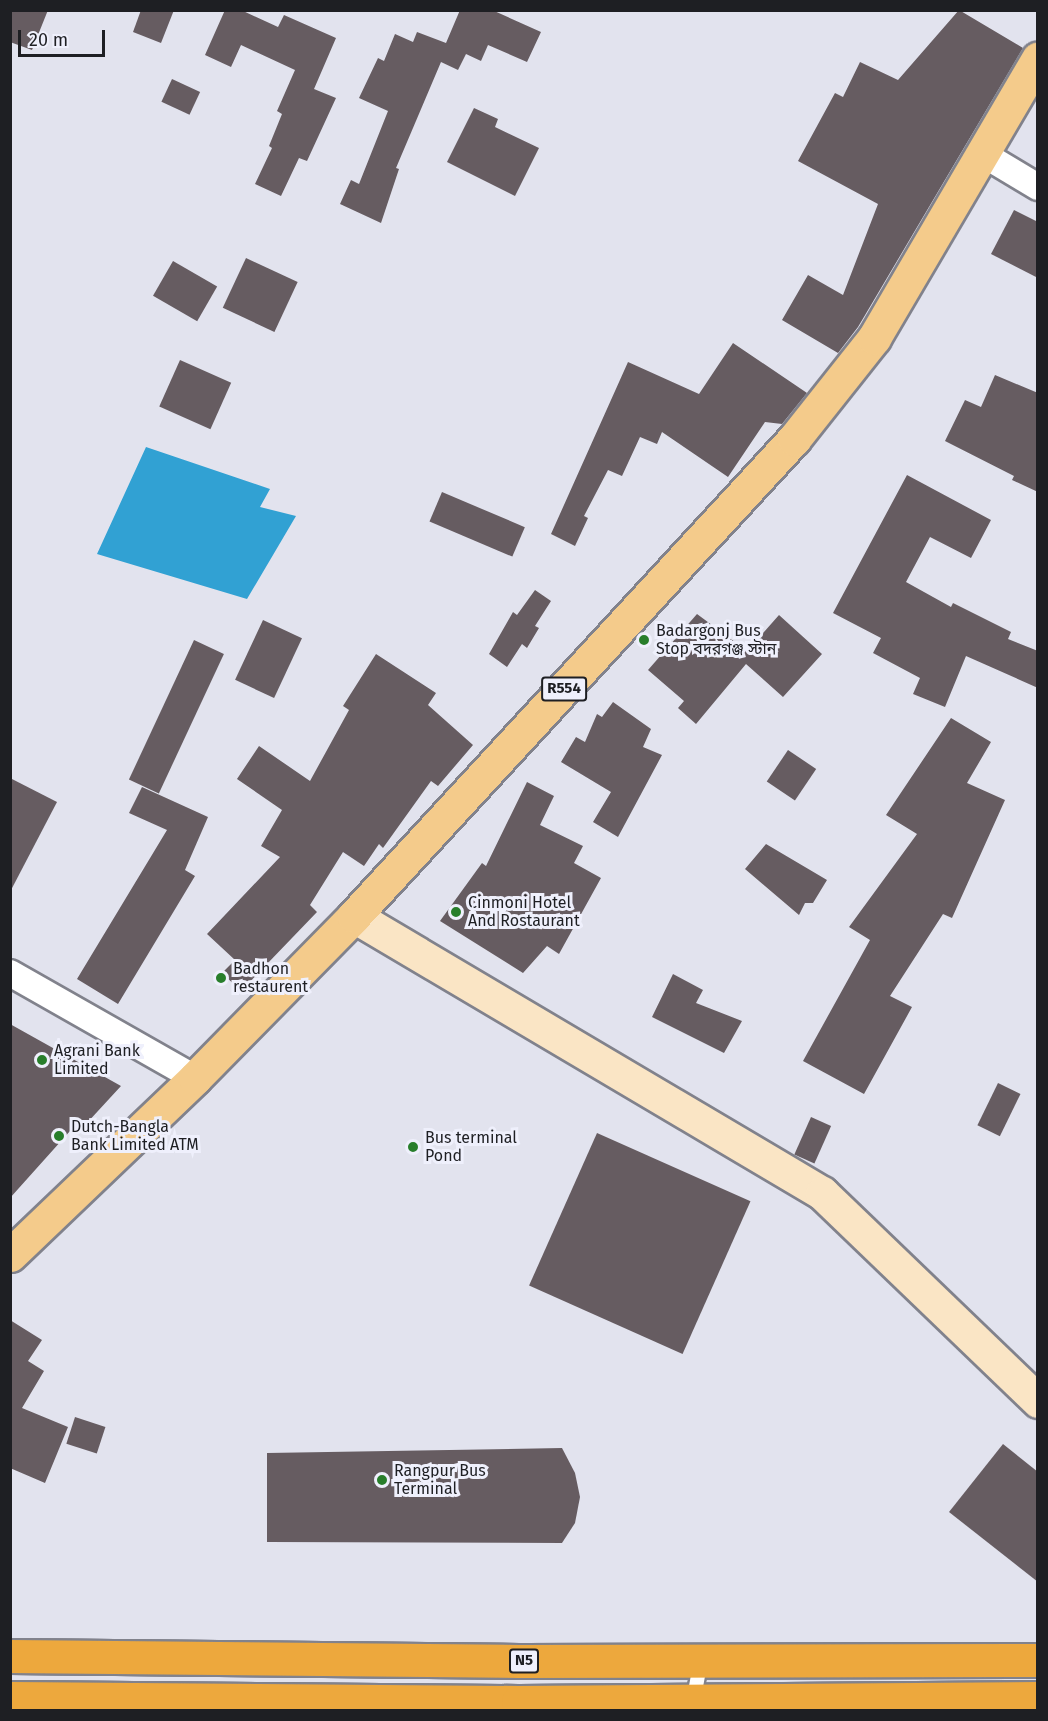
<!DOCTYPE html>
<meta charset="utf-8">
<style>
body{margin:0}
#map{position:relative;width:1048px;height:1721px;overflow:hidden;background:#e2e3ee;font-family:"Fira Sans","Noto Sans Bengali",sans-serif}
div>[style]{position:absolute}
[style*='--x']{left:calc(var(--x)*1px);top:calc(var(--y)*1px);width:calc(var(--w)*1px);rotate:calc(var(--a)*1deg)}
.water>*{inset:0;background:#31a1d3}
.building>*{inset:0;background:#665c61;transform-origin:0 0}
.roads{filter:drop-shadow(2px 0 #81828c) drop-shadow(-2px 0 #81828c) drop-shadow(0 2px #81828c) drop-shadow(0 -2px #81828c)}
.lane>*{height:14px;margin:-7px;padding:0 7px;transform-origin:7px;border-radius:7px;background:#fff}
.street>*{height:26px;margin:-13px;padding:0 13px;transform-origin:13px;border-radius:13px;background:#fff}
.secondary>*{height:33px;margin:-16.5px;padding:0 16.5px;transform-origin:16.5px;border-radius:16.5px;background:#fae5c5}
.primary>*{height:33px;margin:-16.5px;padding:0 16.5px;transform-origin:16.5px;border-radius:16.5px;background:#f4cb8b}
.highway>*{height:33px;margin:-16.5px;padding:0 16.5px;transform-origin:16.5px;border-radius:16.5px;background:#eda83d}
.dots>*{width:16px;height:16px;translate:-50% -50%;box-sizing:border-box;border:3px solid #eff0fc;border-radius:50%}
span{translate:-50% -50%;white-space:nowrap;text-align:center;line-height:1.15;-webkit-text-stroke:6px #eff0fc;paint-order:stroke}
.shield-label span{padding:2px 4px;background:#eff0fc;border:2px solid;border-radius:4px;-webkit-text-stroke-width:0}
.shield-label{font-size:15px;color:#1e1f23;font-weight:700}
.poi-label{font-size:16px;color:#1e1f23}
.left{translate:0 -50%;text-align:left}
.frame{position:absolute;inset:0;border:12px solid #1e1f23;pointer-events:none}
.scale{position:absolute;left:18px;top:30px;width:87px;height:27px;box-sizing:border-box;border:3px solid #1e1f23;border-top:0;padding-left:8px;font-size:18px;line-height:21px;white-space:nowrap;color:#1e1f23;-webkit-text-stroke:4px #eff0fc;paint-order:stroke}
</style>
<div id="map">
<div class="water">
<div style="clip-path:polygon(146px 447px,270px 489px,260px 507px,296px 516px,247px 599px,97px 554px)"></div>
</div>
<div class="building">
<div style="clip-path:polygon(10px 10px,48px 10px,32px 50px,10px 42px)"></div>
<div style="clip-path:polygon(141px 10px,174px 10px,161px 43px,133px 32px)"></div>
<div style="clip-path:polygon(225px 10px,241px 10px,278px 27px,284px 15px,336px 38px,314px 89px,336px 98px,307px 161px,299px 158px,281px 196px,255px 184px,272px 148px,269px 146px,282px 114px,277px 111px,295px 70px,241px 45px,231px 67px,205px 55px)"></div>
<div style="clip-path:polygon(460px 10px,492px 10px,541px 32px,527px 62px,488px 45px,481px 61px,466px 54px,458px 70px,441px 62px,396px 168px,399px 169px,381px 223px,340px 204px,351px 180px,359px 184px,388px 111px,359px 98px,378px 58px,384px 61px,395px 34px,413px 42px,417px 32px,446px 43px)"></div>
<div style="clip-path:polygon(959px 10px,1023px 48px,858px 327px,838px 353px,782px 320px,808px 275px,843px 295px,878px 204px,798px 161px,835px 93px,843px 97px,860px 62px,898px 80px)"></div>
<div style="left:172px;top:79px;width:31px;height:25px;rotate:25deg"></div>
<div style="clip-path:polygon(474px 108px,498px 119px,495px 127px,539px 148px,515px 196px,447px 162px)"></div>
<div style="clip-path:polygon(1014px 210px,1038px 222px,1038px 278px,991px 254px)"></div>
<div style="left:246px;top:258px;width:57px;height:55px;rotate:25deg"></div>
<div style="left:173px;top:261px;width:51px;height:40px;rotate:30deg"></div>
<div style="clip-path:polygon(733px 343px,807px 393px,782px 424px,765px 422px,728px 477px,662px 432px,657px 444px,640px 437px,622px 476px,608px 470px,584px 516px,588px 518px,575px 546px,551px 534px,628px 362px,699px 394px)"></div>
<div style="left:180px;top:360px;width:56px;height:51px;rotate:24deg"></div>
<div style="clip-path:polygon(995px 375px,1038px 393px,1038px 492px,1012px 480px,1014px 476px,945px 441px,965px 400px,981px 407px)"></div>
<div style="clip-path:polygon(907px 475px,991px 520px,971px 558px,930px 537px,906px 582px,951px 607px,953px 603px,1011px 632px,1008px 639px,1038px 651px,1038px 688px,966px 656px,945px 707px,913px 694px,920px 678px,873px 653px,881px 638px,833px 613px)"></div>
<div style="left:442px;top:492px;width:90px;height:32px;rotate:23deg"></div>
<div style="clip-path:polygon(535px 590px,551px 601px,535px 626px,539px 628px,527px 648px,522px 644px,507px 667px,489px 654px,513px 612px,517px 615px)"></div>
<div style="clip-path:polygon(697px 614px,747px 651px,779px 615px,822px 654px,783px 697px,746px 664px,696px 724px,678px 708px,684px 701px,648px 670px)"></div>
<div style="left:263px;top:620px;width:43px;height:66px;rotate:25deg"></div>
<div style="left:194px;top:640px;width:33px;height:154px;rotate:25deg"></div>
<div style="clip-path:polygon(376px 654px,436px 693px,428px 705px,473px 745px,438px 786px,431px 781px,383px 848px,379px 844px,364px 866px,343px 852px,310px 905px,317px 912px,241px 991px,222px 973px,235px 960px,207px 934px,280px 857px,261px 846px,282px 810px,237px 779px,259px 746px,310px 781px,349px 710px,343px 706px)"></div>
<div style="clip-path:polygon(613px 702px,651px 729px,643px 747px,662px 755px,618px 837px,593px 822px,611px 792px,561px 762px,576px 737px,585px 742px,597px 714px,602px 717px)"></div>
<div style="clip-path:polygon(951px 718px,991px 742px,967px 783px,1005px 800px,952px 918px,943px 914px,890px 996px,912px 1007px,864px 1094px,803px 1061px,870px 940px,849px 927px,917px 834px,886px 815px)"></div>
<div style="left:788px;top:750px;width:34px;height:38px;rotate:34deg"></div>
<div style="clip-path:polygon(10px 778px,57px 802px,10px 892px)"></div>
<div style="clip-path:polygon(527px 782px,554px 796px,540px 825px,583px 846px,574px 863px,601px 878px,559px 954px,547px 946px,523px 973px,440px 921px,482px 863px,486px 866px)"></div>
<div style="clip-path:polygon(142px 787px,208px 817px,185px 870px,195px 876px,118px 1004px,77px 979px,167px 830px,129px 813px)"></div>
<div style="clip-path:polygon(766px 844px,827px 880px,813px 903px,805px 903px,799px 915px,745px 869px)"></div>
<div style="clip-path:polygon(673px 974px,703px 990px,696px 1003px,742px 1021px,724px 1053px,652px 1017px)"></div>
<div style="clip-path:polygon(10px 1024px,121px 1086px,86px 1124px,79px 1121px,10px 1198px)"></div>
<div style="left:998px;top:1083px;width:25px;height:47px;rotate:26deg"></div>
<div style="left:811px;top:1117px;width:22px;height:41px;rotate:24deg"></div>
<div style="left:597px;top:1133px;width:168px;height:167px;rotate:24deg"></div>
<div style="clip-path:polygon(10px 1320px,42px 1340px,28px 1361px,44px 1371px,22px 1408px,68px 1427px,45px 1483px,10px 1468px)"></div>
<div style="left:75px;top:1417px;width:32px;height:28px;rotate:18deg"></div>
<div style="clip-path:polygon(1003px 1444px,1038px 1472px,1038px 1582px,949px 1512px)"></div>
<div style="clip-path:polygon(562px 1448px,575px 1473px,580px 1497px,575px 1523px,562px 1543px,267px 1542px,267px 1453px)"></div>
</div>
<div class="roads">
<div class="lane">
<div style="--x:693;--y:1702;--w:43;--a:-79.2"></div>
</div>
<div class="street">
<div style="--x:983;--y:154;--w:64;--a:31"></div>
<div style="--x:10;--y:973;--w:213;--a:29.6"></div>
</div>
<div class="secondary">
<div style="--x:354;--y:916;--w:544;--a:30.62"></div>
<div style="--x:822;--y:1193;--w:300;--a:43.9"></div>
</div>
<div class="primary">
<div style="--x:10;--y:1255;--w:256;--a:-43.7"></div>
<div style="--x:195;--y:1078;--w:227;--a:-45.5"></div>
<div style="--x:354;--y:916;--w:649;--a:-47.31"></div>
<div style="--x:794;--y:439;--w:129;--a:-51.6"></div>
<div style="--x:874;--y:338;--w:324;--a:-59.6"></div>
</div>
<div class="highway">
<div style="--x:10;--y:1656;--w:509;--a:0.56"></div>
<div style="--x:519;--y:1661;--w:519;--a:-0.11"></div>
<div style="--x:10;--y:1698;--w:508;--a:0.45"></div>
<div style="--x:518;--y:1702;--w:520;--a:-0.44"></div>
</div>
</div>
<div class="dots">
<div style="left:644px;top:640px;background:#287e2b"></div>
<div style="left:456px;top:912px;background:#287e2b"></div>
<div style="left:221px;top:978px;background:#287e2b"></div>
<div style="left:42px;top:1060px;background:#287e2b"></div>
<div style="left:59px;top:1136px;background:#287e2b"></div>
<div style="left:413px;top:1147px;background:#287e2b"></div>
<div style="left:382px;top:1480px;background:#287e2b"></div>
</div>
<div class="shield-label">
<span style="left:564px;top:689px">R554</span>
<span style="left:524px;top:1661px">N5</span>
</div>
<div class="poi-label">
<span class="left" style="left:656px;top:640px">Badargonj Bus<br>Stop বদরগঞ্জ স্টান</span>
<span class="left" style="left:468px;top:912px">Cinmoni Hotel<br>And Rostaurant</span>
<span class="left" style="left:233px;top:978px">Badhon<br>restaurent</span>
<span class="left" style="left:54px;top:1060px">Agrani Bank<br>Limited</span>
<span class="left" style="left:71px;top:1136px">Dutch-Bangla<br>Bank Limited ATM</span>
<span class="left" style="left:425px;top:1147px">Bus terminal<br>Pond</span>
<span class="left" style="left:394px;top:1480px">Rangpur Bus<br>Terminal</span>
</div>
<div class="frame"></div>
<div class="scale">20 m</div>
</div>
